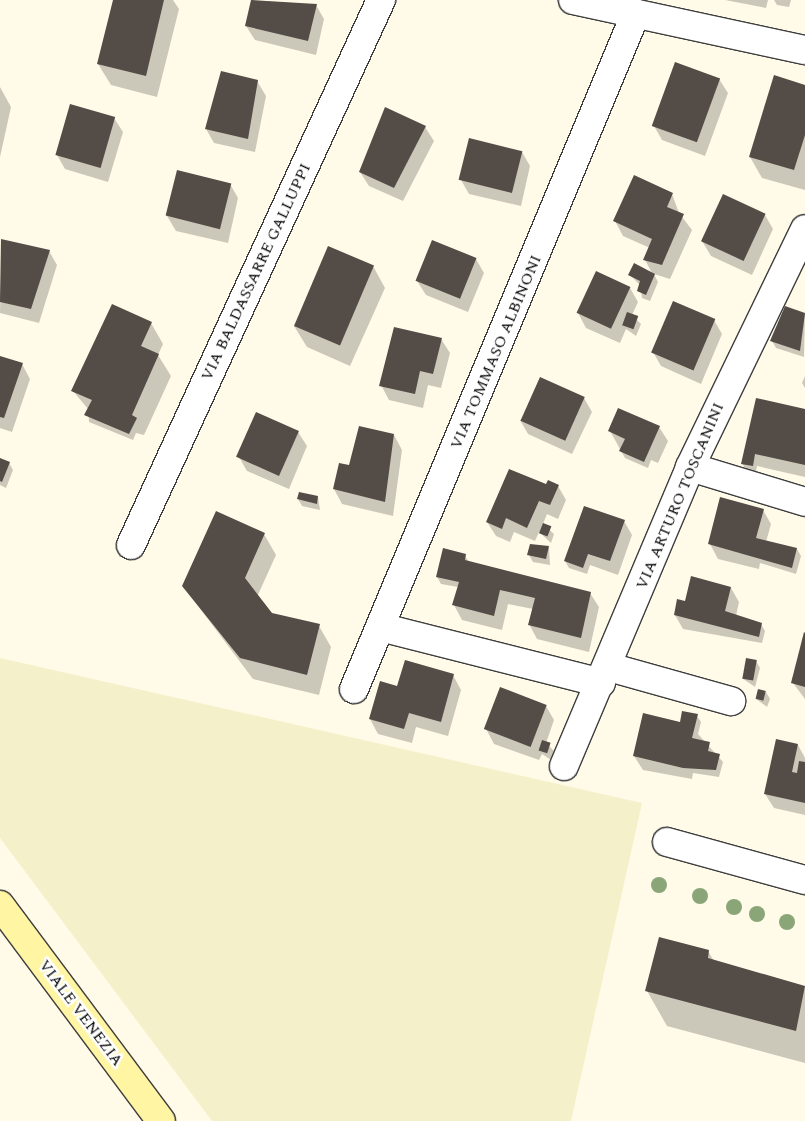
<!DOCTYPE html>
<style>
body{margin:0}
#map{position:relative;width:805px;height:1121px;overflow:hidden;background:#fffbe8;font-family:Spectral,serif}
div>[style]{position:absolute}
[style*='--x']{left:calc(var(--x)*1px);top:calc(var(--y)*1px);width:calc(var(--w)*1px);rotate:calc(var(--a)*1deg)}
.farmland>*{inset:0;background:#f4f0ca}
.shadow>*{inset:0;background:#0003}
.building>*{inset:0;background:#534c47;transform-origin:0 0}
.roads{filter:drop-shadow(1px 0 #3e3e3e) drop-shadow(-1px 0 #3e3e3e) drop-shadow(0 1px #3e3e3e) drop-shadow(0 -1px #3e3e3e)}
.minor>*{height:28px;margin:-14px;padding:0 14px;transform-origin:14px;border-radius:14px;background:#fff}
.secondary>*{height:28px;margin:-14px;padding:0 14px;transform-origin:14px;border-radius:14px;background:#fff5a3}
.trees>*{width:16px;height:16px;margin:-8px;border-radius:50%;background:#8aa678}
span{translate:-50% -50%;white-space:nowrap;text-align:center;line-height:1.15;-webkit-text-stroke:5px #fff;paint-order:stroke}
.street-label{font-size:16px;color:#0b0b0b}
</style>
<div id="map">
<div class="farmland">
<div style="clip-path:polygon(0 658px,642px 803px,571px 1121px,212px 1121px,0 838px)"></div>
</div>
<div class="shadow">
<div style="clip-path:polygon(114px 0,173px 0,179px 9px,157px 97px,111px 85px,98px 64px)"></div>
<div style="clip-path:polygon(252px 0,316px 5px,324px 19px,316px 55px,255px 40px,246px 26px)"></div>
<div style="clip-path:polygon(725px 0,768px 0,766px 8px)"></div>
<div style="clip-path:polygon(774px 0,791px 0,789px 7px,777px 5px)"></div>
<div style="clip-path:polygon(719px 79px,728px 93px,705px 156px,662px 140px,654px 126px)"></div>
<div style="clip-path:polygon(257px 81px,266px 96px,255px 152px,214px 143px,206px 129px)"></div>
<div style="clip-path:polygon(805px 86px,805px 190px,762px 178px,750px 157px)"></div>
<div style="clip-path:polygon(0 87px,11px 107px,0 157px)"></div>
<div style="clip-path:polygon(114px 118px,123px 132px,108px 182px,65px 169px,57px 155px)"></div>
<div style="clip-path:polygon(425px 127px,434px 141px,403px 201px,369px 186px,360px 172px)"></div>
<div style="clip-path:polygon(522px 152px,530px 166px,521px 206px,469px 194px,461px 180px)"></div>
<div style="clip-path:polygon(230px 184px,238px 198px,228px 243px,176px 231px,167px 216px)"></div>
<div style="clip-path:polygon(672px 194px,679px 213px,692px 230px,670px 279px,654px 274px,658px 282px,650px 301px,642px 298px,640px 285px,630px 275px,653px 275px,645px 260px,650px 248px,623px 236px,615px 221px)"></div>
<div style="clip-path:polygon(765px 215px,773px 229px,752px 275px,711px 256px,702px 241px)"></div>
<div style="clip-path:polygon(2px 240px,49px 251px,57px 265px,39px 323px,0 313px)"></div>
<div style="clip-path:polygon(476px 259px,484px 273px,468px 312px,426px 295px,417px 281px)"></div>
<div style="clip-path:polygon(373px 266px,385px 288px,350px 366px,307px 347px,294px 326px)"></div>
<div style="clip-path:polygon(630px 288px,638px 302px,632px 315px,641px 324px,636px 336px,626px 329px,620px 343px,586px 328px,578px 313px)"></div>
<div style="clip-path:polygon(786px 308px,805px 314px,804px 357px,776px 348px,772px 341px)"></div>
<div style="clip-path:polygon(714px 320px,722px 334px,701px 384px,661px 366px,653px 352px)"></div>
<div style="clip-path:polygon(151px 323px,163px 344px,158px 355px,171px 376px,144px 435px,136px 433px,133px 440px,89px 422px,88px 409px,73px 391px)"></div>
<div style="clip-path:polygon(441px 339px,450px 353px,441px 388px,428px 385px,423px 408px,389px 400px,381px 385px)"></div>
<div style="clip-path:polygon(0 357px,22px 364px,30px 379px,12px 432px,0 428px)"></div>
<div style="clip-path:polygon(805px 376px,805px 388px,802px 383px)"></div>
<div style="clip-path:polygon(584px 398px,592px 412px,572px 454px,528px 434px,520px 420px)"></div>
<div style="clip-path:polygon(805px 411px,805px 477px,757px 466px,756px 472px,746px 470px,742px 463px)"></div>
<div style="clip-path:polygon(659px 427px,668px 441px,658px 463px,651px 460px,648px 468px,625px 458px,610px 431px)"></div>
<div style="clip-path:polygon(298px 432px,307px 446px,289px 489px,247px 471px,239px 457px)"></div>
<div style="clip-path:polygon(394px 435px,402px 450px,393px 516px,342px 504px,334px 489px,340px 464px,350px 466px)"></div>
<div style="clip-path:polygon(0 461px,9px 463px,13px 470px,6px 488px,0 485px)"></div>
<div style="clip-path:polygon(546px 486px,558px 486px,566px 500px,558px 519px,547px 514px,543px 524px,554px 534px,551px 543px,539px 532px,535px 541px,514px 532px,510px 542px,496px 536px,487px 522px)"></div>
<div style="clip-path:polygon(318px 497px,320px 510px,302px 506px,298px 499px)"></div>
<div style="clip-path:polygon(763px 510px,771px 524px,766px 542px,797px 549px,801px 556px,796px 574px,760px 563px,759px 569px,718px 559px,710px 544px)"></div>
<div style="clip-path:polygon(624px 521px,632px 535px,618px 575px,590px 565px,587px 574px,569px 568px,565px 561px)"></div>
<div style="clip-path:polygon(264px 534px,276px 555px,257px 597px,271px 614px,319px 626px,331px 647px,319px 695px,253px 679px,183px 586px)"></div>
<div style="clip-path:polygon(549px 547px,550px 565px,533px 562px,529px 555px)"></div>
<div style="clip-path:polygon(465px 556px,469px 562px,590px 593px,599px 607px,589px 652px,537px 639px,529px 624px,533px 609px,508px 604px,502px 630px,462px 620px,454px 605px,458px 587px,441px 584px,437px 577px)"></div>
<div style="clip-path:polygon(731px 588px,739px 602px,736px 616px,761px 624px,765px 631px,762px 643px,683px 629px,675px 615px,686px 602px)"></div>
<div style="clip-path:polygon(805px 635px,805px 699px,793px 683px)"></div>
<div style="clip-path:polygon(756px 661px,760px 668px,755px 687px,742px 678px)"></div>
<div style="clip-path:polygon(453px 675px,461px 690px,448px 736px,416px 727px,412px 743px,378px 734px,370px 719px,398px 688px)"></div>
<div style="clip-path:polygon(766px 692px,770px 699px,767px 707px,756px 699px)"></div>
<div style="clip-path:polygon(546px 706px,554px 720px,546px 743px,554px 751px,551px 760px,542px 754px,539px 760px,494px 744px,486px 729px)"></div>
<div style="clip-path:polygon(697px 716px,701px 722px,698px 734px,723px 762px,719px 777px,693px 773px,692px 779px,643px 770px,634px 756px)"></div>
<div style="clip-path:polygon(798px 745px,805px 758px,805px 815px,774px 808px,765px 794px)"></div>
<div style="clip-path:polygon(708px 951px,714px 961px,805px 987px,805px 1063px,667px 1026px,647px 991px)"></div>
</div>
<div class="building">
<div style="clip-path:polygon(113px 0,164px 0,146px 76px,97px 64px)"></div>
<div style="clip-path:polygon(251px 0,317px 4px,308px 41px,245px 26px)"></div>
<div style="left:675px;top:62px;width:48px;height:68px;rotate:20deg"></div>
<div style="clip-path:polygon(221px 71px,258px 80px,248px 139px,205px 129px)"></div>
<div style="clip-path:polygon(774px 75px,805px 85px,805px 135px,794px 170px,749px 157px)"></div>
<div style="left:70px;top:104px;width:47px;height:53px;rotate:16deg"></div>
<div style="clip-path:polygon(385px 107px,426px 126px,394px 188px,359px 172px)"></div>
<div style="left:469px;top:138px;width:55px;height:43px;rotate:14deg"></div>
<div style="left:177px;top:170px;width:56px;height:47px;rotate:14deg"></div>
<div style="clip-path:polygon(634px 175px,673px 193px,667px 207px,684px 214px,662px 265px,643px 260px,652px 239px,613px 221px)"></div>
<div style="left:723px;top:194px;width:47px;height:52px;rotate:25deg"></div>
<div style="clip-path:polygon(1px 239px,50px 250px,31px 309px,0 302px)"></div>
<div style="left:432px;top:240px;width:48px;height:44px;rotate:22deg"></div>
<div style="left:328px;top:246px;width:50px;height:87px;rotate:23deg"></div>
<div style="clip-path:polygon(634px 263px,655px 274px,646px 295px,637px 291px,640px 281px,628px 275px)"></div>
<div style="left:596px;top:271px;width:38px;height:46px;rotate:25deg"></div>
<div style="left:673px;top:301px;width:46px;height:56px;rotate:23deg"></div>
<div style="clip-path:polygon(112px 304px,152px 322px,141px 346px,159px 354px,132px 415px,137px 418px,129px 434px,84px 415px,92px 400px,71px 391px)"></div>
<div style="clip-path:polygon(785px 306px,805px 313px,800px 351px,770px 341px)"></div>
<div style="left:627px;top:312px;width:12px;height:14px;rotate:20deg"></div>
<div style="clip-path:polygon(394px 327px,442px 338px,433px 374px,420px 371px,415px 394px,379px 386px)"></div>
<div style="clip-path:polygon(0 356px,23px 363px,4px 418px,0 417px)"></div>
<div style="left:540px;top:377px;width:49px;height:48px;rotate:24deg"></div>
<div style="clip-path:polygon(756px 398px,805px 409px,805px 465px,755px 454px,753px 466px,741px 464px)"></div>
<div style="clip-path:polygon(618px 408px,660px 426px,644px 462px,619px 451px,625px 439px,608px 431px)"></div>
<div style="left:256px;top:412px;width:47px;height:49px;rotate:24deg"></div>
<div style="clip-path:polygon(359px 426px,394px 434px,385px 502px,333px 489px,339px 463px,349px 465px)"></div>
<div style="clip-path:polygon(0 458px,10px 462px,2px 482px,0 481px)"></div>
<div style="clip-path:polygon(509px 469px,546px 484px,548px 480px,559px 485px,550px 505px,539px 501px,527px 528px,506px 518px,502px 529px,486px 522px)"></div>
<div style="clip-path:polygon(299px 492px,318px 496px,317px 504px,297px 499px)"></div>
<div style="clip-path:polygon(720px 497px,764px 509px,756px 538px,797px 548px,792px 568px,708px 544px)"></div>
<div style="clip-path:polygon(584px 506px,625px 520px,610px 561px,588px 554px,583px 568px,564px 561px)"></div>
<div style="clip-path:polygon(216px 511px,265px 533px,245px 578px,272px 613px,320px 624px,307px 675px,240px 658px,182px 586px)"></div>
<div style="left:543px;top:523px;width:9px;height:11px;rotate:21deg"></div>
<div style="clip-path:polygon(530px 544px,549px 546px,546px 559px,527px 555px)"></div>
<div style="clip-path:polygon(443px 548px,466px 554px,465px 560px,591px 592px,581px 638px,528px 625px,535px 598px,500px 590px,494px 616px,452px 605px,459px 582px,436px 577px)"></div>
<div style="clip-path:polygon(691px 576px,731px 587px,725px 611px,762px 623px,759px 637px,674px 615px,677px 599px,685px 601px)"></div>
<div style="clip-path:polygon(804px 632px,805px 633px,805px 687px,791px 683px)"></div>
<div style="left:746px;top:658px;width:11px;height:21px;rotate:10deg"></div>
<div style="clip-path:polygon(405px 660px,454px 674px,441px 722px,409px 713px,404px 729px,369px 719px,380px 681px,397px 686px)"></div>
<div style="left:500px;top:687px;width:50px;height:45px;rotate:21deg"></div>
<div style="left:758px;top:689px;width:8px;height:10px;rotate:14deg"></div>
<div style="clip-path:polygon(682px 711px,698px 714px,692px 738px,710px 742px,708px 751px,720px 754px,716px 770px,683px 768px,633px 756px,643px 713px,680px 722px)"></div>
<div style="clip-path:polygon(776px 739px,798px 744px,792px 772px,797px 773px,799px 761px,805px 762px,805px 803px,764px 794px)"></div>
<div style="left:542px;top:740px;width:9px;height:11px;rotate:18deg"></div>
<div style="clip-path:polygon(659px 937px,709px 950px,708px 958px,805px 986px,796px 1031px,645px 991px)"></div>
</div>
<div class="roads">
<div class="minor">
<div style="--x:573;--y:0;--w:237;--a:12.2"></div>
<div style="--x:690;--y:467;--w:120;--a:16.9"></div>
<div style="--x:131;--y:545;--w:600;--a:-65.36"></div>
<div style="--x:380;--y:627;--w:228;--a:14.2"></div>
<div style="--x:609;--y:667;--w:127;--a:15.6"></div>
<div style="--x:354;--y:689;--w:732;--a:-67.36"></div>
<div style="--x:564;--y:766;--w:324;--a:-67.1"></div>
<div style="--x:690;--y:467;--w:264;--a:-64.2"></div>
<div style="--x:667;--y:842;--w:143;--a:15.4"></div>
</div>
<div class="secondary">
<div style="--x:0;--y:905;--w:269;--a:53.3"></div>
</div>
</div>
<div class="trees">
<div style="left:659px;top:885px"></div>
<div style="left:700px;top:896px"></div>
<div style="left:734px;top:907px"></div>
<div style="left:757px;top:914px"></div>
<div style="left:787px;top:922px"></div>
</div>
<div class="street-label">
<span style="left:256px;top:272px;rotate:-65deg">VIA BALDASSARRE GALLUPPI</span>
<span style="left:496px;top:352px;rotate:-67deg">VIA TOMMASO ALBINONI</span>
<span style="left:680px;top:496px;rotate:-67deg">VIA ARTURO TOSCANINI</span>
<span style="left:81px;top:1013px;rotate:53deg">VIALE VENEZIA</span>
</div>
</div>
